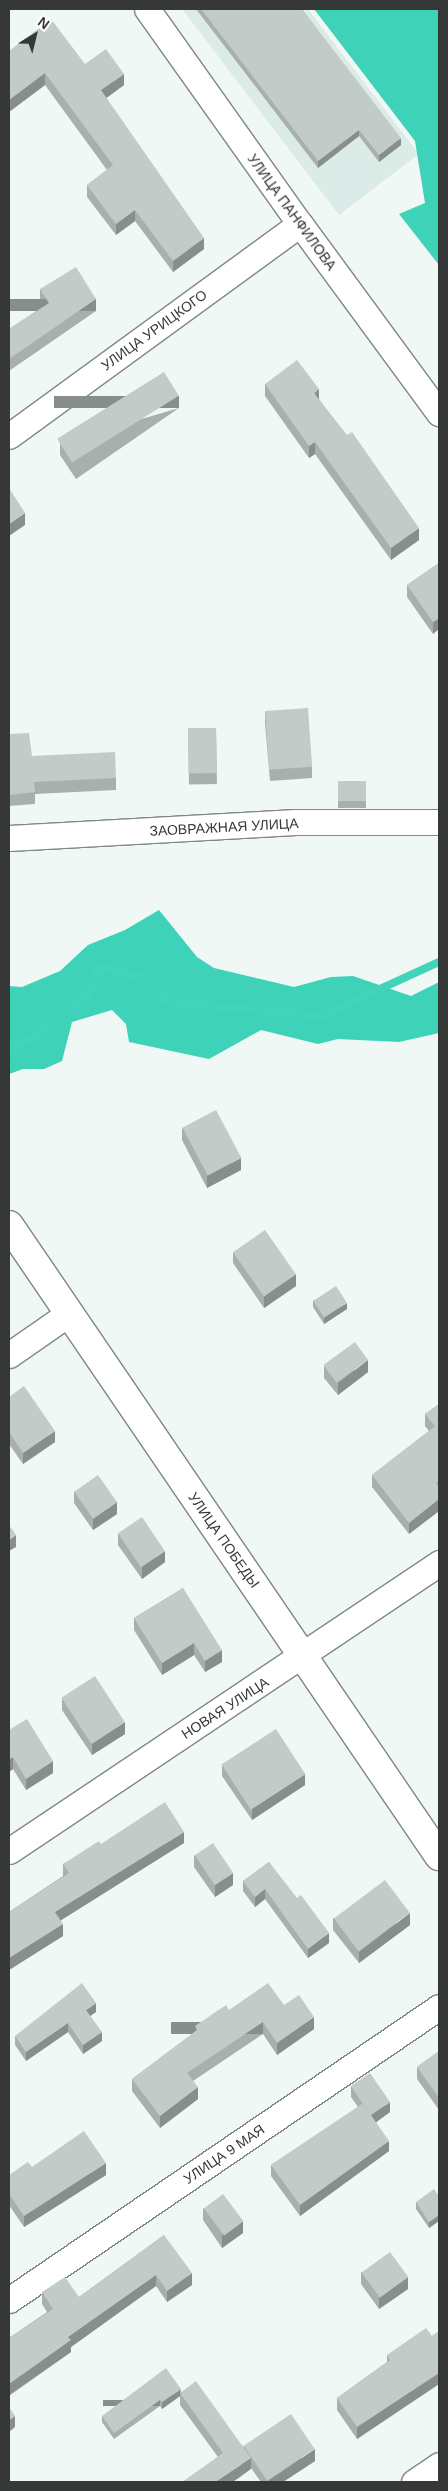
<!DOCTYPE html>
<meta charset="utf-8">
<style>
body{margin:0}
#map{position:relative;width:448px;height:2491px;overflow:hidden;background:#f0f8f6;font-family:Arial,sans-serif}
div>[style]{position:absolute}
[style*='--x']{left:calc(var(--x)*1px);top:calc(var(--y)*1px);width:calc(var(--w)*1px);rotate:calc(var(--a)*1deg)}
.built>*{inset:0;background:#dbece8}
.forest>*{inset:0;background:#3ed2b8}
.stream>*{height:8px;margin:-4px;padding:0 4px;transform-origin:4px;border-radius:4px;background:#41d4ba}
.roads{filter:drop-shadow(1px 0 #808785) drop-shadow(-1px 0 #808785) drop-shadow(0 1px #808785) drop-shadow(0 -1px #808785)}
.minor>*{height:25px;margin:-12.5px;padding:0 12.5px;transform-origin:12.5px;border-radius:12.5px;background:#fff}
.tertiary>*{height:28px;margin:-14px;padding:0 14px;transform-origin:14px;border-radius:14px;background:#fff}
.wall>*{inset:0;background:#a8afad;transform-origin:0 0}
.shaded-wall>*{inset:0;background:#888e8d;transform-origin:0 0}
.building>*{inset:0;background:#c3cbc9;transform-origin:0 0}
span{translate:-50% -50%;white-space:nowrap;text-align:center;line-height:1.15;-webkit-text-stroke:4px #fff;paint-order:stroke}
.street-label{font-size:14px;color:#353837}
.frame{position:absolute;inset:0;border:10px solid #353837;pointer-events:none}
.north{position:absolute;left:10px;top:10px;width:50px;height:50px;-webkit-text-stroke:4px #fff;paint-order:stroke;rotate:36deg;font-size:14px;font-weight:700;line-height:20px;text-align:center;color:#353837}
.north::after{content:'';display:block;margin:auto;width:18px;height:22px;background:#353837;clip-path:polygon(50% 0,100% 100%,50% 72%,0 100%)}
</style>
<div id="map">
<div class="built">
<div style="clip-path:polygon(182px 9px,308px 9px,419px 154px,339px 215px)"></div>
</div>
<div class="forest">
<div style="clip-path:polygon(314px 9px,439px 9px,439px 265px,399px 214px,425px 203px,415px 141px)"></div>
<div style="clip-path:polygon(159px 910px,197px 957px,214px 968px,294px 987px,331px 977px,353px 976px,411px 996px,439px 982px,439px 1033px,399px 1042px,338px 1039px,318px 1044px,261px 1030px,209px 1059px,129px 1042px,126px 1024px,112px 1010px,72px 1022px,62px 1061px,44px 1069px,23px 1069px,9px 1074px,9px 986px,22px 987px,60px 971px,88px 945px,125px 930px)"></div>
</div>
<div class="stream">
<div style="--x:9;--y:1048;--w:22;--a:-22"></div>
<div style="--x:29;--y:1040;--w:73;--a:-37.8"></div>
<div style="--x:87;--y:995;--w:31;--a:-65"></div>
<div style="--x:100;--y:967;--w:42;--a:13.7"></div>
<div style="--x:141;--y:977;--w:37;--a:43"></div>
<div style="--x:168;--y:1002;--w:154;--a:5.2"></div>
<div style="--x:321;--y:1016;--w:130;--a:-24.6"></div>
</div>
<div class="roads">
<div class="minor">
<div style="--x:147;--y:9;--w:264;--a:54.6"></div>
<div style="--x:300;--y:224;--w:235;--a:53.7"></div>
<div style="--x:9;--y:436;--w:360;--a:-36.1"></div>
<div style="--x:9;--y:838;--w:287;--a:-3.2"></div>
<div style="--x:296;--y:822;--w:143;--a:0"></div>
<div style="--x:9;--y:1355;--w:72;--a:-34.8"></div>
<div style="--x:9;--y:1851;--w:518;--a:-33.81"></div>
<div style="--x:9;--y:2300;--w:520;--a:-34.27"></div>
<div style="--x:414;--y:2482;--w:30;--a:-34"></div>
</div>
<div class="tertiary">
<div style="--x:9;--y:1225;--w:764;--a:55.73"></div>
</div>
</div>
<div class="wall">
<div style="clip-path:polygon(196px 9px,302px 9px,401px 145px,379px 162px,359px 136px,318px 168px)"></div>
<div style="clip-path:polygon(9px 51px,85px 64px,124px 85px,106px 98px,204px 249px,173px 272px,135px 221px,116px 235px,87px 197px,87px 185px,107px 170px,45px 85px,9px 112px)"></div>
<div style="clip-path:polygon(40px 289px,96px 311px,9px 371px,9px 329px,44px 306px,40px 301px)"></div>
<div style="clip-path:polygon(265px 384px,319px 399px,419px 540px,391px 560px,315px 454px,309px 458px,265px 396px)"></div>
<div style="clip-path:polygon(179px 408px,76px 479px,60px 455px,60px 443px)"></div>
<div style="clip-path:polygon(439px 563px,433px 634px,407px 597px,407px 585px)"></div>
<div style="clip-path:polygon(265px 711px,312px 767px,312px 778px,270px 781px,265px 723px)"></div>
<div style="left:216px;top:728px;width:56px;height:28px;rotate:89deg"></div>
<div style="clip-path:polygon(9px 734px,32px 756px,116px 778px,116px 790px,35px 794px,35px 804px,9px 806px)"></div>
<div style="left:366px;top:781px;width:27px;height:28px;rotate:90deg"></div>
<div style="clip-path:polygon(182px 1128px,241px 1170px,207px 1188px,182px 1140px)"></div>
<div style="clip-path:polygon(233px 1252px,296px 1286px,264px 1308px,233px 1263px)"></div>
<div style="clip-path:polygon(313px 1300px,347px 1309px,324px 1324px,313px 1307px)"></div>
<div style="clip-path:polygon(324px 1366px,368px 1372px,338px 1395px,324px 1378px)"></div>
<div style="clip-path:polygon(9px 1397px,55px 1442px,23px 1464px,9px 1444px)"></div>
<div style="clip-path:polygon(439px 1404px,439px 1511px,409px 1534px,372px 1487px,372px 1475px,429px 1431px,425px 1426px,425px 1414px)"></div>
<div style="clip-path:polygon(74px 1491px,117px 1514px,93px 1530px,74px 1503px)"></div>
<div style="clip-path:polygon(118px 1533px,165px 1562px,142px 1579px,118px 1545px)"></div>
<div style="clip-path:polygon(183px 1588px,222px 1662px,205px 1672px,194px 1655px,162px 1675px,134px 1630px,134px 1618px)"></div>
<div style="clip-path:polygon(62px 1698px,125px 1734px,92px 1755px,62px 1710px)"></div>
<div style="clip-path:polygon(9px 1730px,53px 1773px,26px 1790px,13px 1769px,9px 1772px)"></div>
<div style="clip-path:polygon(222px 1765px,305px 1785px,252px 1820px,222px 1776px)"></div>
<div style="clip-path:polygon(184px 1843px,61px 1920px,63px 1936px,9px 1970px,9px 1912px,63px 1876px,63px 1864px,101px 1844px)"></div>
<div style="clip-path:polygon(194px 1855px,233px 1885px,215px 1897px,194px 1867px)"></div>
<div style="clip-path:polygon(269px 1862px,329px 1943px,308px 1958px,265px 1899px,255px 1907px,243px 1891px,243px 1881px)"></div>
<div style="clip-path:polygon(333px 1918px,410px 1925px,359px 1963px,333px 1930px)"></div>
<div style="clip-path:polygon(284px 2005px,314px 2029px,277px 2055px,263px 2034px,193px 2081px,198px 2099px,160px 2128px,132px 2091px,132px 2079px,195px 2032px,195px 2026px,229px 2010px)"></div>
<div style="clip-path:polygon(96px 2012px,90px 2016px,102px 2041px,83px 2054px,68px 2032px,26px 2061px,15px 2045px,15px 2036px)"></div>
<div style="clip-path:polygon(439px 2051px,439px 2110px,417px 2079px,417px 2067px)"></div>
<div style="clip-path:polygon(351px 2086px,390px 2112px,376px 2122px,389px 2151px,300px 2216px,271px 2176px,271px 2165px,358px 2107px,351px 2097px)"></div>
<div style="clip-path:polygon(32px 2167px,106px 2175px,24px 2227px,9px 2205px,9px 2175px)"></div>
<div style="clip-path:polygon(439px 2196px,439px 2221px,429px 2228px,416px 2209px,416px 2202px)"></div>
<div style="clip-path:polygon(203px 2208px,243px 2233px,222px 2248px,203px 2220px)"></div>
<div style="clip-path:polygon(164px 2235px,192px 2285px,167px 2302px,156px 2286px,71px 2347px,71px 2352px,9px 2396px,9px 2338px,47px 2312px,42px 2304px,42px 2292px,79px 2297px)"></div>
<div style="clip-path:polygon(361px 2272px,408px 2289px,379px 2309px,361px 2284px)"></div>
<div style="clip-path:polygon(439px 2331px,439px 2384px,357px 2439px,337px 2410px,337px 2398px,387px 2362px,387px 2355px,432px 2336px)"></div>
<div style="clip-path:polygon(181px 2392px,244px 2447px,244px 2446px,315px 2461px,283px 2482px,261px 2482px,251px 2468px,251px 2469px,218px 2457px,180px 2405px,180px 2396px,162px 2409px,160px 2406px,114px 2439px,102px 2422px,102px 2416px)"></div>
</div>
<div class="shaded-wall">
<div style="clip-path:polygon(45px 73px,45px 85px,9px 112px,9px 100px)"></div>
<div style="clip-path:polygon(124px 74px,124px 85px,101px 102px,101px 90px)"></div>
<div style="clip-path:polygon(359px 130px,359px 136px,318px 168px,318px 161px)"></div>
<div style="clip-path:polygon(401px 138px,401px 145px,379px 162px,379px 155px)"></div>
<div style="clip-path:polygon(135px 210px,135px 221px,116px 235px,116px 224px)"></div>
<div style="clip-path:polygon(204px 238px,204px 249px,173px 272px,173px 261px)"></div>
<div style="left:96px;top:299px;width:12px;height:106px;rotate:90deg"></div>
<div style="clip-path:polygon(319px 389px,319px 401px,314px 393px)"></div>
<div style="left:179px;top:396px;width:12px;height:125px;rotate:90deg"></div>
<div style="clip-path:polygon(315px 442px,315px 454px,309px 458px,309px 446px)"></div>
<div style="clip-path:polygon(25px 513px,25px 525px,9px 536px,9px 524px)"></div>
<div style="clip-path:polygon(419px 528px,419px 540px,391px 560px,391px 548px)"></div>
<div style="clip-path:polygon(439px 618px,439px 629px,433px 634px,433px 622px)"></div>
<div style="clip-path:polygon(241px 1158px,241px 1170px,207px 1188px,207px 1176px)"></div>
<div style="clip-path:polygon(296px 1274px,296px 1286px,264px 1308px,264px 1296px)"></div>
<div style="clip-path:polygon(347px 1303px,347px 1309px,324px 1324px,324px 1317px)"></div>
<div style="clip-path:polygon(368px 1360px,368px 1372px,338px 1395px,338px 1383px)"></div>
<div style="clip-path:polygon(55px 1431px,55px 1442px,23px 1464px,23px 1453px)"></div>
<div style="clip-path:polygon(439px 1499px,439px 1511px,409px 1534px,409px 1523px)"></div>
<div style="clip-path:polygon(117px 1502px,117px 1514px,93px 1530px,93px 1519px)"></div>
<div style="clip-path:polygon(16px 1535px,16px 1547px,9px 1551px,9px 1540px)"></div>
<div style="clip-path:polygon(165px 1551px,165px 1562px,142px 1579px,142px 1567px)"></div>
<div style="clip-path:polygon(194px 1643px,194px 1655px,162px 1675px,162px 1663px)"></div>
<div style="clip-path:polygon(222px 1650px,222px 1662px,205px 1672px,205px 1661px)"></div>
<div style="clip-path:polygon(125px 1722px,125px 1734px,92px 1755px,92px 1744px)"></div>
<div style="clip-path:polygon(13px 1757px,13px 1769px,9px 1772px,9px 1760px)"></div>
<div style="clip-path:polygon(53px 1761px,53px 1773px,26px 1790px,26px 1779px)"></div>
<div style="clip-path:polygon(305px 1774px,305px 1785px,252px 1820px,252px 1808px)"></div>
<div style="clip-path:polygon(184px 1832px,184px 1843px,55px 1924px,55px 1912px)"></div>
<div style="clip-path:polygon(233px 1873px,233px 1885px,215px 1897px,215px 1885px)"></div>
<div style="clip-path:polygon(265px 1889px,265px 1899px,255px 1907px,255px 1897px)"></div>
<div style="clip-path:polygon(410px 1913px,410px 1925px,359px 1963px,359px 1952px)"></div>
<div style="clip-path:polygon(63px 1924px,63px 1936px,9px 1970px,9px 1958px)"></div>
<div style="clip-path:polygon(329px 1933px,329px 1943px,308px 1958px,308px 1949px)"></div>
<div style="clip-path:polygon(96px 2003px,96px 2012px,86px 2019px,86px 2010px)"></div>
<div style="clip-path:polygon(314px 2017px,314px 2029px,277px 2055px,277px 2043px)"></div>
<div style="left:263px;top:2022px;width:12px;height:92px;rotate:90deg"></div>
<div style="clip-path:polygon(68px 2023px,68px 2032px,26px 2061px,26px 2052px)"></div>
<div style="clip-path:polygon(102px 2032px,102px 2041px,83px 2054px,83px 2045px)"></div>
<div style="clip-path:polygon(198px 2087px,198px 2099px,160px 2128px,160px 2116px)"></div>
<div style="clip-path:polygon(390px 2102px,390px 2112px,371px 2126px,371px 2115px)"></div>
<div style="clip-path:polygon(389px 2141px,389px 2151px,300px 2216px,300px 2205px)"></div>
<div style="clip-path:polygon(106px 2163px,106px 2175px,24px 2227px,24px 2216px)"></div>
<div style="clip-path:polygon(439px 2215px,439px 2221px,429px 2228px,429px 2222px)"></div>
<div style="clip-path:polygon(243px 2221px,243px 2233px,222px 2248px,222px 2236px)"></div>
<div style="clip-path:polygon(192px 2273px,192px 2285px,167px 2302px,167px 2291px)"></div>
<div style="clip-path:polygon(156px 2275px,156px 2286px,71px 2347px,71px 2352px,9px 2395px,9px 2384px,68px 2337px)"></div>
<div style="clip-path:polygon(408px 2277px,408px 2289px,379px 2309px,379px 2297px)"></div>
<div style="clip-path:polygon(439px 2373px,439px 2384px,357px 2439px,357px 2427px)"></div>
<div style="clip-path:polygon(181px 2389px,180px 2396px,162px 2409px,162px 2402px)"></div>
<div style="left:160px;top:2400px;width:6px;height:57px;rotate:90deg"></div>
<div style="clip-path:polygon(15px 2416px,15px 2427px,9px 2432px,9px 2420px)"></div>
<div style="clip-path:polygon(315px 2449px,315px 2461px,283px 2482px,268px 2482px,268px 2481px)"></div>
<div style="clip-path:polygon(251px 2458px,251px 2469px,233px 2482px,215px 2482px)"></div>
</div>
<div class="building">
<div style="clip-path:polygon(201px 9px,302px 9px,401px 138px,379px 155px,359px 130px,318px 161px)"></div>
<div style="clip-path:polygon(51px 19px,85px 64px,106px 49px,124px 74px,101px 90px,204px 238px,173px 261px,135px 210px,116px 224px,87px 185px,113px 165px,45px 73px,9px 100px,9px 51px)"></div>
<div style="clip-path:polygon(76px 267px,96px 299px,9px 359px,9px 329px,49px 303px,40px 289px)"></div>
<div style="clip-path:polygon(297px 360px,319px 389px,314px 393px,347px 435px,352px 432px,419px 528px,391px 548px,315px 442px,309px 446px,265px 384px)"></div>
<div style="left:164px;top:372px;width:28px;height:126px;rotate:58deg"></div>
<div style="clip-path:polygon(9px 488px,25px 513px,9px 524px)"></div>
<div style="clip-path:polygon(439px 563px,439px 618px,433px 622px,407px 585px)"></div>
<div style="left:308px;top:708px;width:59px;height:43px;rotate:86deg"></div>
<div style="left:216px;top:728px;width:45px;height:28px;rotate:89deg"></div>
<div style="clip-path:polygon(29px 733px,32px 756px,115px 752px,116px 778px,34px 782px,35px 792px,9px 795px,9px 734px)"></div>
<div style="left:366px;top:781px;width:20px;height:28px;rotate:90deg"></div>
<div style="left:216px;top:1110px;width:54px;height:38px;rotate:62deg"></div>
<div style="left:265px;top:1230px;width:54px;height:39px;rotate:55deg"></div>
<div style="left:336px;top:1286px;width:20px;height:27px;rotate:57deg"></div>
<div style="left:355px;top:1342px;width:22px;height:39px;rotate:54deg"></div>
<div style="clip-path:polygon(24px 1386px,55px 1431px,23px 1453px,9px 1432px,9px 1397px)"></div>
<div style="clip-path:polygon(439px 1404px,439px 1480px,436px 1483px,439px 1487px,439px 1499px,409px 1523px,372px 1475px,435px 1426px,425px 1414px)"></div>
<div style="left:98px;top:1475px;width:33px;height:29px;rotate:55deg"></div>
<div style="left:142px;top:1517px;width:41px;height:29px;rotate:56deg"></div>
<div style="clip-path:polygon(9px 1525px,16px 1535px,9px 1540px)"></div>
<div style="clip-path:polygon(183px 1588px,222px 1650px,205px 1661px,194px 1643px,162px 1663px,134px 1618px)"></div>
<div style="left:95px;top:1676px;width:55px;height:40px;rotate:57deg"></div>
<div style="clip-path:polygon(27px 1719px,53px 1761px,26px 1779px,13px 1757px,9px 1760px,9px 1730px)"></div>
<div style="left:276px;top:1729px;width:54px;height:65px;rotate:57deg"></div>
<div style="clip-path:polygon(165px 1802px,184px 1832px,55px 1912px,63px 1924px,9px 1958px,9px 1912px,69px 1873px,63px 1864px,99px 1841px,101px 1844px)"></div>
<div style="left:213px;top:1843px;width:36px;height:22px;rotate:56deg"></div>
<div style="clip-path:polygon(269px 1862px,297px 1898px,301px 1895px,329px 1933px,308px 1949px,265px 1889px,255px 1897px,243px 1881px)"></div>
<div style="left:385px;top:1880px;width:41px;height:64px;rotate:53deg"></div>
<div style="clip-path:polygon(82px 1983px,96px 2003px,86px 2010px,102px 2032px,83px 2045px,68px 2023px,26px 2052px,15px 2036px)"></div>
<div style="clip-path:polygon(268px 1983px,284px 2005px,299px 1995px,314px 2017px,277px 2043px,263px 2022px,187px 2073px,198px 2087px,160px 2116px,132px 2079px,197px 2030px,195px 2026px,226px 2005px,229px 2010px)"></div>
<div style="clip-path:polygon(439px 2051px,439px 2098px,417px 2067px)"></div>
<div style="clip-path:polygon(370px 2073px,390px 2102px,371px 2115px,389px 2141px,300px 2205px,271px 2165px,362px 2104px,368px 2112px,351px 2086px)"></div>
<div style="clip-path:polygon(84px 2131px,106px 2163px,24px 2216px,9px 2194px,9px 2175px,28px 2162px,32px 2167px)"></div>
<div style="clip-path:polygon(434px 2189px,439px 2196px,439px 2215px,429px 2222px,416px 2202px)"></div>
<div style="left:223px;top:2194px;width:34px;height:24px;rotate:53deg"></div>
<div style="clip-path:polygon(164px 2235px,192px 2273px,167px 2291px,156px 2275px,68px 2337px,71px 2340px,9px 2384px,9px 2338px,53px 2309px,42px 2292px,65px 2277px,79px 2297px)"></div>
<div style="left:390px;top:2252px;width:31px;height:35px;rotate:54deg"></div>
<div style="clip-path:polygon(426px 2328px,432px 2336px,439px 2331px,439px 2373px,357px 2427px,337px 2398px,390px 2360px,387px 2355px)"></div>
<div style="clip-path:polygon(166px 2368px,181px 2389px,162px 2402px,160px 2400px,114px 2433px,102px 2416px)"></div>
<div style="clip-path:polygon(196px 2381px,251px 2458px,215px 2482px,182px 2482px,223px 2453px,180px 2393px)"></div>
<div style="clip-path:polygon(9px 2407px,15px 2416px,9px 2420px)"></div>
<div style="left:291px;top:2414px;width:42px;height:57px;rotate:56deg"></div>
</div>
<div class="street-label">
<span style="left:292px;top:212px;rotate:54deg">УЛИЦА ПАНФИЛОВА</span>
<span style="left:154px;top:330px;rotate:-36deg">УЛИЦА УРИЦКОГО</span>
<span style="left:224px;top:827px;rotate:-3deg">ЗАОВРАЖНАЯ УЛИЦА</span>
<span style="left:224px;top:1540px;rotate:55deg">УЛИЦА ПОБЕДЫ</span>
<span style="left:225px;top:1708px;rotate:-33deg">НОВАЯ УЛИЦА</span>
<span style="left:224px;top:2154px;rotate:-34deg">УЛИЦА 9 МАЯ</span>
</div>
<div class="frame"></div>
<div class="north">N</div>
</div>
